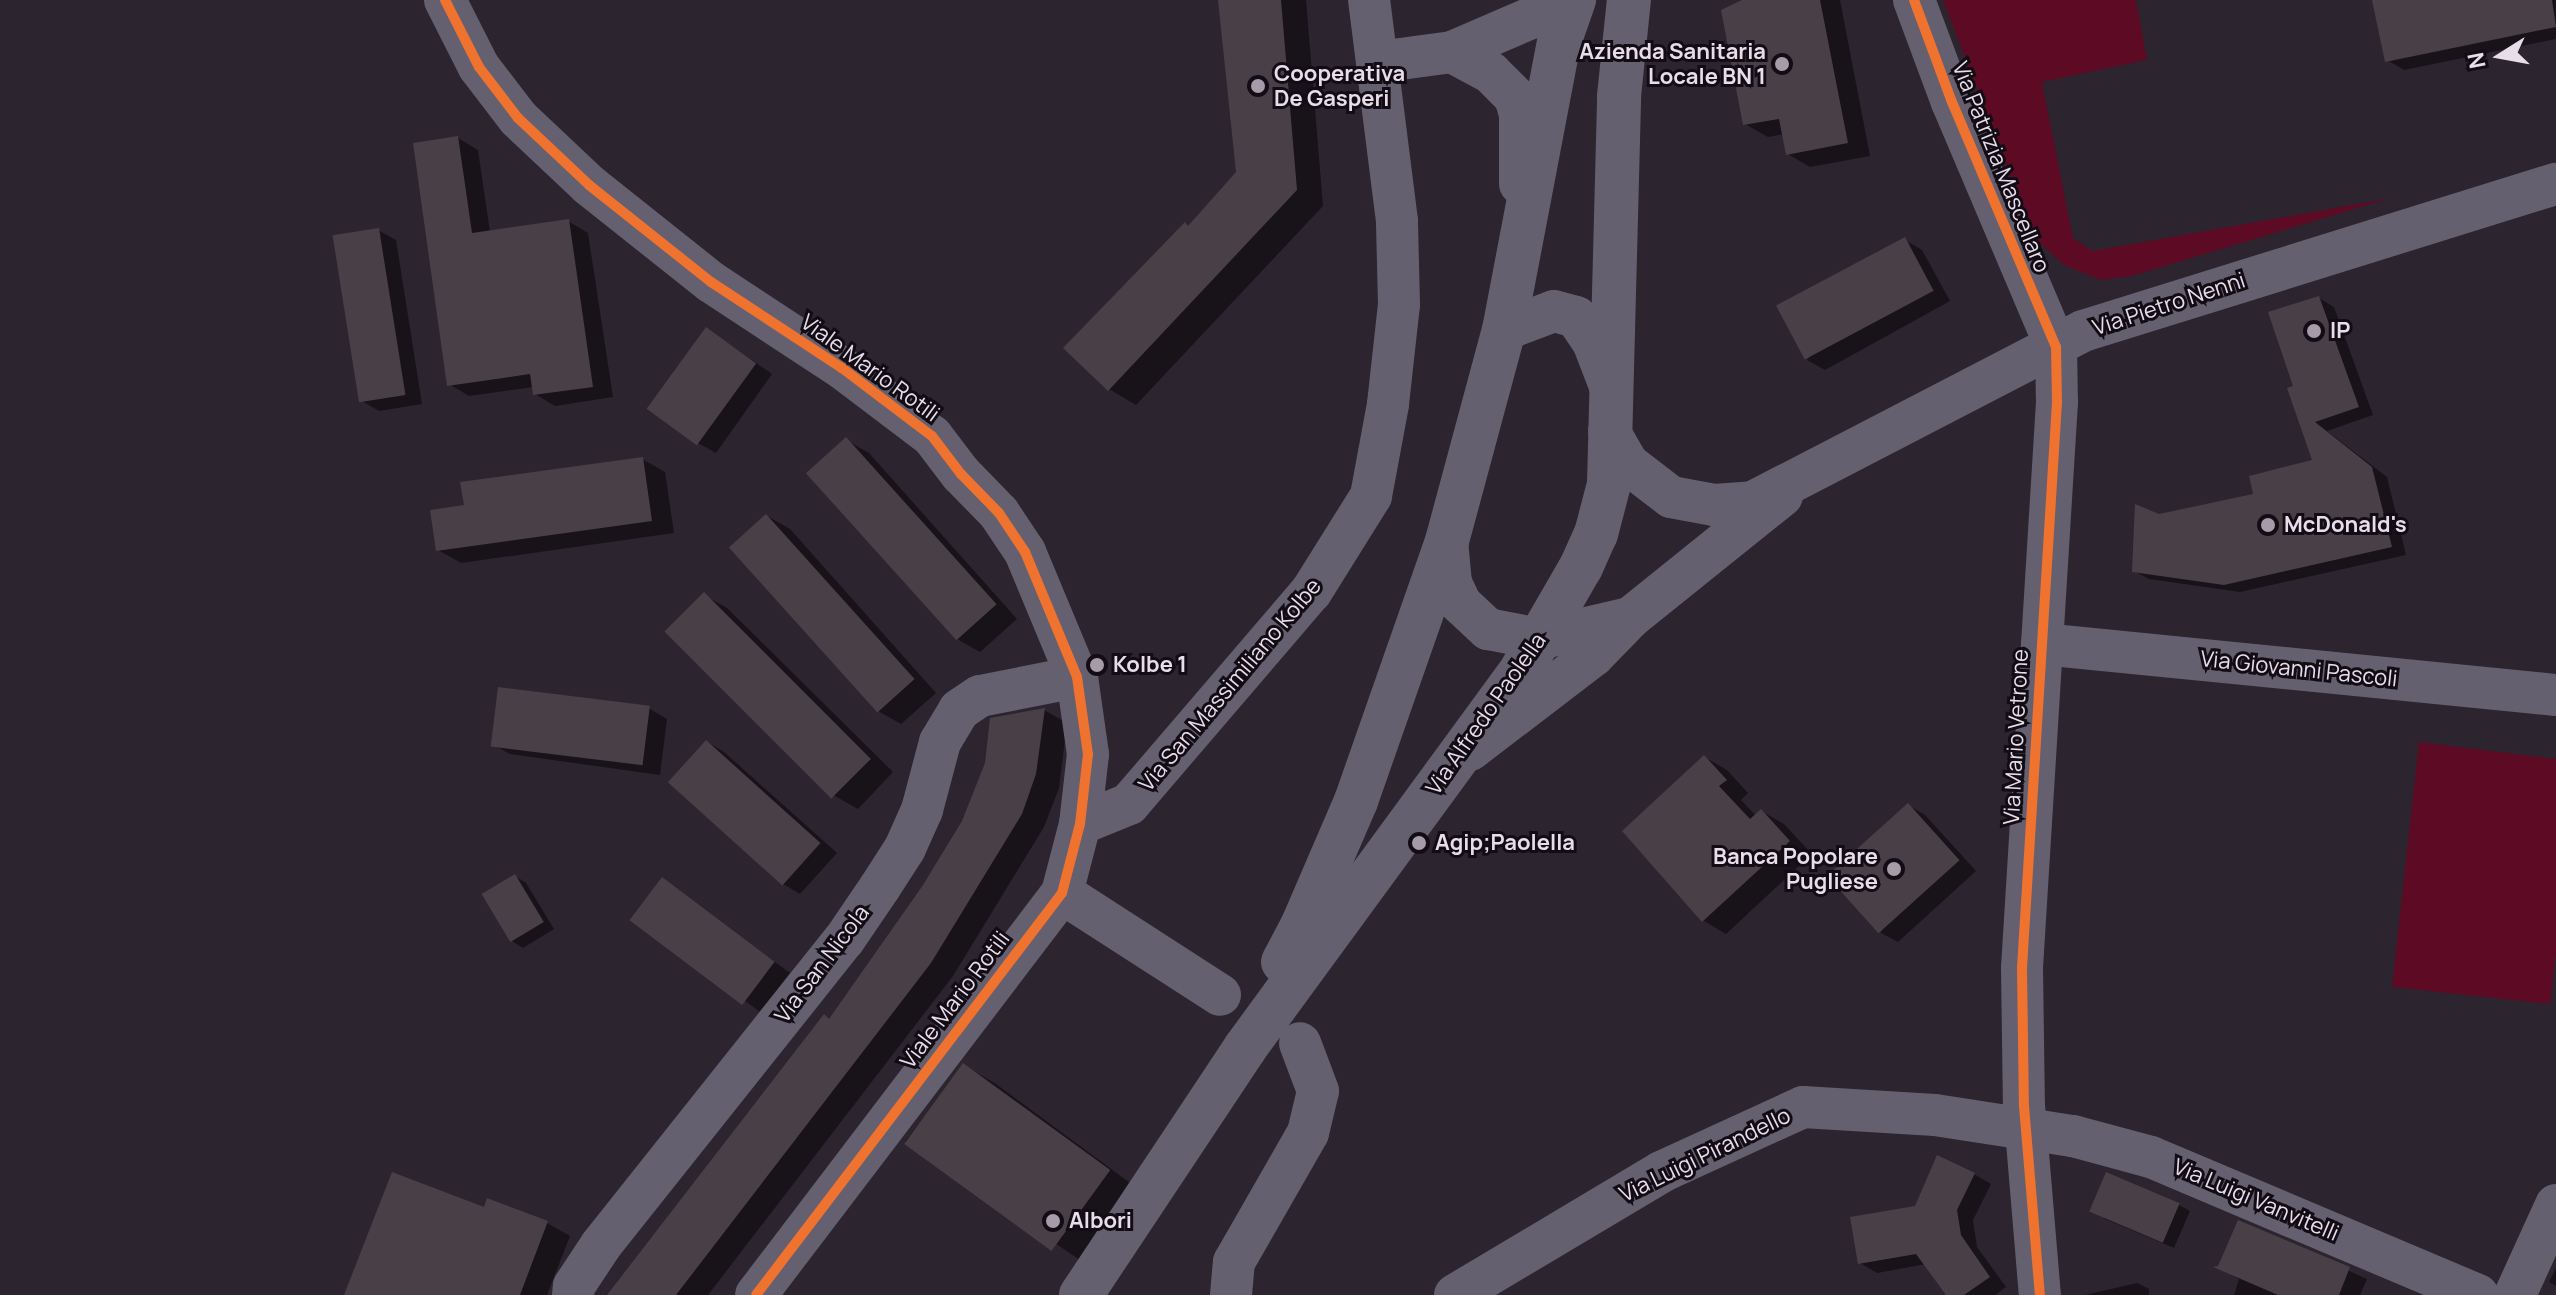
<!DOCTYPE html>
<style>
body{margin:0}
#map{position:relative;width:2556px;height:1295px;overflow:hidden;background:#2c242f;font-family:Manrope,sans-serif}
div>[style]{position:absolute}
[style*='--x']{left:calc(var(--x)*1px);top:calc(var(--y)*1px);width:calc(var(--w)*1px);rotate:calc(var(--a)*1deg)}
.green>*{inset:0;background:#5d0b25}
.shadow>*{inset:0;background:#0007;transform-origin:0 0}
.building>*{inset:0;background:#494047;transform-origin:0 0}
.minor>*{height:42px;margin:-21px;padding:0 21px;transform-origin:21px;border-radius:21px;background:#646070}
.major>*{height:44px;margin:-22px;padding:0 22px;transform-origin:22px;border-radius:22px;background:#656070}
.cycleway>*{height:10px;margin:-5px;padding:0 5px;transform-origin:5px;border-radius:5px;background:#ef722f}
.dots>*{width:22px;height:22px;translate:-50% -50%;box-sizing:border-box;border:4px solid #120c14;border-radius:50%}
span{translate:-50% -50%;white-space:nowrap;text-align:center;line-height:1.15;-webkit-text-stroke:6px #120c14;paint-order:stroke}
.poi-label{font-size:22px;color:#e8ddeb;font-weight:700}
.right{translate:-100% -50%;text-align:right}
.left{translate:0 -50%;text-align:left}
.street-label{font-size:22px;color:#e8ddeb}
.north{position:absolute;left:2460px;top:16px;width:80px;height:80px;-webkit-text-stroke:6px #120c14;paint-order:stroke;rotate:259deg;font-size:22px;font-weight:700;line-height:32px;text-align:center;color:#e8ddeb}
.north::after{content:'';display:block;margin:auto;width:28px;height:36px;background:#e8ddeb;clip-path:polygon(50% 0,100% 100%,50% 72%,0 100%)}
</style>
<div id="map">
<div class="green">
<div style="clip-path:polygon(1943px 0,2136px 0,2147px 60px,2042px 82px,2073px 238px,2093px 251px,2391px 198px,2132px 276px,2101px 280px,2078px 271px,2064px 265px,2039px 242px,2028px 222px)"></div>
<div style="clip-path:polygon(2419px 742px,2556px 759px,2556px 952px,2550px 1004px,2392px 987px)"></div>
</div>
<div class="shadow">
<div style="clip-path:polygon(1220px 0,1306px 0,1323px 206px,1136px 405px,1109px 389px,1190px 227px,1238px 173px)"></div>
<div style="clip-path:polygon(1747px 0,1840px 0,1870px 156px,1810px 167px,1788px 154px,1784px 134px,1768px 137px,1745px 124px)"></div>
<div style="clip-path:polygon(2374px 0,2556px 0,2556px 39px,2404px 70px,2387px 60px)"></div>
<div style="clip-path:polygon(458px 138px,478px 150px,490px 232px,568px 221px,588px 233px,613px 397px,555px 406px,535px 394px,534px 387px,469px 396px,449px 384px)"></div>
<div style="clip-path:polygon(378px 230px,396px 240px,422px 404px,379px 411px,362px 401px)"></div>
<div style="clip-path:polygon(1905px 240px,1922px 250px,1950px 301px,1825px 370px,1807px 360px)"></div>
<div style="clip-path:polygon(2319px 298px,2334px 307px,2373px 415px,2327px 431px,2387px 477px,2406px 555px,2240px 592px,2149px 579px,2134px 571px,2159px 517px,2256px 495px,2315px 461px,2295px 388px)"></div>
<div style="clip-path:polygon(707px 329px,772px 374px,716px 453px,698px 443px)"></div>
<div style="clip-path:polygon(846px 440px,869px 453px,1017px 619px,980px 652px,957px 639px)"></div>
<div style="clip-path:polygon(642px 459px,665px 472px,674px 533px,461px 563px,438px 550px,466px 507px)"></div>
<div style="clip-path:polygon(767px 516px,790px 529px,936px 693px,901px 724px,878px 711px)"></div>
<div style="clip-path:polygon(704px 595px,727px 608px,893px 772px,858px 809px,835px 796px)"></div>
<div style="clip-path:polygon(650px 709px,667px 719px,660px 775px,510px 754px,492px 744px)"></div>
<div style="clip-path:polygon(1044px 710px,1067px 723px,1059px 788px,1044px 827px,953px 976px,708px 1295px,613px 1295px,830px 1020px)"></div>
<div style="clip-path:polygon(707px 742px,724px 752px,837px 853px,800px 894px,783px 884px)"></div>
<div style="clip-path:polygon(1704px 757px,1727px 770px,1748px 793px,1741px 800px,1756px 816px,1761px 811px,1784px 824px,1812px 854px,1726px 934px,1704px 921px,1625px 831px)"></div>
<div style="clip-path:polygon(1908px 805px,1925px 815px,1976px 871px,1898px 942px,1881px 933px)"></div>
<div style="clip-path:polygon(515px 876px,526px 883px,554px 929px,523px 948px,512px 941px)"></div>
<div style="left:662px;top:880px;width:158px;height:49px;rotate:36deg"></div>
<div style="clip-path:polygon(964px 1065px,996px 1084px,1141px 1191px,1092px 1268px,905px 1142px)"></div>
<div style="clip-path:polygon(1974px 1174px,1991px 1184px,1973px 1220px,1977px 1247px,2006px 1287px,1995px 1295px,1948px 1295px,1926px 1264px,1877px 1273px,1860px 1263px)"></div>
<div style="clip-path:polygon(2179px 1205px,2190px 1211px,2174px 1248px,2103px 1218px)"></div>
<div style="clip-path:polygon(485px 1210px,547px 1223px,570px 1236px,547px 1295px,346px 1295px)"></div>
<div style="clip-path:polygon(2239px 1222px,2367px 1279px,2360px 1295px,2234px 1295px,2239px 1279px,2219px 1268px)"></div>
<div style="clip-path:polygon(2556px 1268px,2556px 1286px,2549px 1282px)"></div>
<div style="clip-path:polygon(2137px 1283px,2149px 1289px,2149px 1295px,2085px 1295px)"></div>
</div>
<div class="building">
<div style="clip-path:polygon(1218px 0,1281px 0,1297px 190px,1108px 391px,1063px 348px,1185px 222px,1188px 226px,1236px 172px)"></div>
<div style="clip-path:polygon(1742px 0,1820px 0,1848px 143px,1786px 155px,1779px 119px,1743px 125px,1721px 10px)"></div>
<div style="clip-path:polygon(2372px 0,2552px 0,2556px 27px,2385px 62px)"></div>
<div style="clip-path:polygon(458px 136px,472px 233px,569px 219px,593px 387px,533px 395px,530px 374px,447px 386px,413px 143px)"></div>
<div style="left:379px;top:228px;width:169px;height:47px;rotate:81deg"></div>
<div style="left:1905px;top:237px;width:61px;height:146px;rotate:62deg"></div>
<div style="clip-path:polygon(2319px 296px,2359px 407px,2315px 422px,2372px 467px,2392px 547px,2224px 585px,2132px 572px,2135px 504px,2159px 514px,2253px 494px,2249px 476px,2312px 460px,2287px 388px,2293px 386px,2268px 312px)"></div>
<div style="left:706px;top:327px;width:62px;height:101px;rotate:36deg"></div>
<div style="left:846px;top:437px;width:225px;height:54px;rotate:48deg"></div>
<div style="clip-path:polygon(643px 457px,652px 521px,436px 551px,430px 510px,464px 505px,460px 482px)"></div>
<div style="left:766px;top:514px;width:222px;height:50px;rotate:48deg"></div>
<div style="left:704px;top:592px;width:236px;height:56px;rotate:45deg"></div>
<div style="left:498px;top:687px;width:153px;height:60px;rotate:7deg"></div>
<div style="clip-path:polygon(1045px 708px,1036px 774px,1022px 814px,931px 963px,676px 1295px,607px 1295px,824px 1014px,829px 1019px,923px 885px,962px 821px,985px 763px,990px 718px)"></div>
<div style="left:706px;top:740px;width:154px;height:57px;rotate:42deg"></div>
<div style="clip-path:polygon(1704px 755px,1727px 780px,1719px 786px,1750px 819px,1761px 809px,1790px 841px,1702px 922px,1622px 831px)"></div>
<div style="left:1908px;top:803px;width:77px;height:109px;rotate:48deg"></div>
<div style="left:515px;top:874px;width:56px;height:39px;rotate:59deg"></div>
<div style="left:662px;top:877px;width:141px;height:54px;rotate:37deg"></div>
<div style="left:963px;top:1063px;width:182px;height:100px;rotate:36deg"></div>
<div style="clip-path:polygon(1937px 1155px,1975px 1173px,1957px 1210px,1961px 1235px,1990px 1277px,1964px 1295px,1946px 1295px,1916px 1254px,1858px 1264px,1850px 1217px,1915px 1206px)"></div>
<div style="clip-path:polygon(392px 1172px,484px 1207px,487px 1198px,548px 1221px,520px 1295px,344px 1295px)"></div>
<div style="left:2106px;top:1172px;width:80px;height:43px;rotate:23deg"></div>
<div style="clip-path:polygon(2238px 1220px,2350px 1267px,2339px 1295px,2278px 1295px,2213px 1267px,2218px 1266px)"></div>
</div>
<div class="minor">
<div style="--x:445;--y:0;--w:75;--a:63.1"></div>
<div style="--x:479;--y:67;--w:64;--a:52.6"></div>
<div style="--x:518;--y:118;--w:98;--a:43.3"></div>
<div style="--x:589;--y:185;--w:156;--a:38.5"></div>
<div style="--x:711;--y:282;--w:157;--a:33.3"></div>
<div style="--x:842;--y:368;--w:113;--a:37.1"></div>
<div style="--x:932;--y:436;--w:48;--a:52.7"></div>
<div style="--x:961;--y:474;--w:54;--a:45.7"></div>
<div style="--x:999;--y:513;--w:47;--a:56.3"></div>
<div style="--x:1025;--y:552;--w:135;--a:67.4"></div>
<div style="--x:1077;--y:677;--w:78;--a:81.9"></div>
<div style="--x:1088;--y:754;--w:70;--a:96.5"></div>
<div style="--x:1080;--y:824;--w:71;--a:104.6"></div>
<div style="--x:1062;--y:893;--w:505;--a:127.28"></div>
<div style="--x:1914;--y:0;--w:109;--a:69.6"></div>
<div style="--x:1952;--y:102;--w:266;--a:67"></div>
<div style="--x:2056;--y:347;--w:55;--a:89"></div>
<div style="--x:2057;--y:402;--w:567;--a:93.54"></div>
<div style="--x:2022;--y:968;--w:138;--a:89.2"></div>
<div style="--x:2024;--y:1106;--w:190;--a:85.2"></div>
<div style="--x:1452;--y:52;--w:44;--a:28.3"></div>
<div style="--x:1491;--y:73;--w:34;--a:45"></div>
<div style="--x:1515;--y:97;--w:19;--a:74"></div>
<div style="--x:1520;--y:115;--w:69;--a:90"></div>
<div style="--x:1378;--y:62;--w:75;--a:-7.7"></div>
<div style="--x:1452;--y:52;--w:86;--a:-23.3"></div>
<div style="--x:1531;--y:18;--w:28;--a:-41"></div>
<div style="--x:1504;--y:330;--w:53;--a:-20.8"></div>
<div style="--x:1554;--y:311;--w:23;--a:15"></div>
<div style="--x:1576;--y:317;--w:30;--a:56"></div>
<div style="--x:1593;--y:342;--w:47;--a:68.9"></div>
<div style="--x:1609;--y:431;--w:38;--a:60"></div>
<div style="--x:1628;--y:464;--w:54;--a:37.5"></div>
<div style="--x:1671;--y:497;--w:44;--a:10.5"></div>
<div style="--x:1714;--y:505;--w:39;--a:-4"></div>
<div style="--x:1753;--y:502;--w:372;--a:-27.4"></div>
<div style="--x:2083;--y:331;--w:495;--a:-17.3"></div>
<div style="--x:1447;--y:541;--w:42;--a:84.6"></div>
<div style="--x:1451;--y:583;--w:23;--a:65"></div>
<div style="--x:1461;--y:604;--w:37;--a:43"></div>
<div style="--x:1488;--y:629;--w:52;--a:11.1"></div>
<div style="--x:1539;--y:639;--w:93;--a:-13"></div>
<div style="--x:1630;--y:618;--w:195;--a:-38.8"></div>
<div style="--x:2042;--y:644;--w:517;--a:5.67"></div>
<div style="--x:1470;--y:750;--w:155;--a:-37.4"></div>
<div style="--x:1593;--y:656;--w:53;--a:-45.8"></div>
<div style="--x:1080;--y:824;--w:53;--a:-22.2"></div>
<div style="--x:1129;--y:804;--w:279;--a:-49.4"></div>
<div style="--x:1311;--y:592;--w:113;--a:-58"></div>
<div style="--x:1371;--y:496;--w:94;--a:-79.5"></div>
<div style="--x:1388;--y:404;--w:100;--a:-83.7"></div>
<div style="--x:1399;--y:305;--w:84;--a:-91.4"></div>
<div style="--x:1397;--y:221;--w:223;--a:-97.2"></div>
<div style="--x:1062;--y:893;--w:188;--a:32.8"></div>
<div style="--x:573;--y:1295;--w:9;--a:-84"></div>
<div style="--x:574;--y:1286;--w:49;--a:-56.6"></div>
<div style="--x:601;--y:1245;--w:390;--a:-51.5"></div>
<div style="--x:844;--y:940;--w:64;--a:-55.8"></div>
<div style="--x:880;--y:887;--w:46;--a:-57.3"></div>
<div style="--x:905;--y:848;--w:42;--a:-65.9"></div>
<div style="--x:922;--y:810;--w:70;--a:-75.2"></div>
<div style="--x:940;--y:742;--w:37;--a:-59"></div>
<div style="--x:959;--y:710;--w:25;--a:-34"></div>
<div style="--x:980;--y:696;--w:99;--a:-11.1"></div>
<div style="--x:1231;--y:1295;--w:33;--a:-85"></div>
<div style="--x:1234;--y:1262;--w:149;--a:-60.2"></div>
<div style="--x:1308;--y:1133;--w:43;--a:-76.6"></div>
<div style="--x:1318;--y:1091;--w:51;--a:-110.6"></div>
<div style="--x:1455;--y:1295;--w:240;--a:-30.8"></div>
<div style="--x:1661;--y:1172;--w:156;--a:-24.6"></div>
<div style="--x:1803;--y:1107;--w:132;--a:3.5"></div>
<div style="--x:1935;--y:1115;--w:140;--a:8.7"></div>
<div style="--x:2073;--y:1136;--w:81;--a:15.1"></div>
<div style="--x:2151;--y:1157;--w:355;--a:22.9"></div>
<div style="--x:2515;--y:1295;--w:99;--a:-65.5"></div>
</div>
<div class="major">
<div style="--x:1283;--y:962;--w:43;--a:-62.2"></div>
<div style="--x:1303;--y:924;--w:134;--a:-66.7"></div>
<div style="--x:1356;--y:801;--w:275;--a:-70.7"></div>
<div style="--x:1447;--y:541;--w:219;--a:-74.9"></div>
<div style="--x:1504;--y:330;--w:292;--a:-79.2"></div>
<div style="--x:1559;--y:43;--w:46;--a:-70.8"></div>
<div style="--x:1081;--y:1295;--w:296;--a:-56.4"></div>
<div style="--x:1245;--y:1048;--w:469;--a:-53.8"></div>
<div style="--x:1522;--y:669;--w:118;--a:-60"></div>
<div style="--x:1581;--y:567;--w:36;--a:-66"></div>
<div style="--x:1596;--y:534;--w:52;--a:-75.4"></div>
<div style="--x:1609;--y:484;--w:388;--a:-88.5"></div>
<div style="--x:1619;--y:96;--w:97;--a:-84.1"></div>
</div>
<div class="cycleway">
<div style="--x:445;--y:0;--w:75;--a:63.1"></div>
<div style="--x:479;--y:67;--w:64;--a:52.6"></div>
<div style="--x:518;--y:118;--w:98;--a:43.3"></div>
<div style="--x:589;--y:185;--w:156;--a:38.5"></div>
<div style="--x:711;--y:282;--w:157;--a:33.3"></div>
<div style="--x:842;--y:368;--w:113;--a:37.1"></div>
<div style="--x:932;--y:436;--w:48;--a:52.7"></div>
<div style="--x:961;--y:474;--w:54;--a:45.7"></div>
<div style="--x:999;--y:513;--w:47;--a:56.3"></div>
<div style="--x:1025;--y:552;--w:135;--a:67.4"></div>
<div style="--x:1077;--y:677;--w:78;--a:81.9"></div>
<div style="--x:1088;--y:754;--w:70;--a:96.5"></div>
<div style="--x:1080;--y:824;--w:71;--a:104.6"></div>
<div style="--x:1062;--y:893;--w:505;--a:127.28"></div>
<div style="--x:1914;--y:0;--w:109;--a:69.6"></div>
<div style="--x:1952;--y:102;--w:266;--a:67"></div>
<div style="--x:2056;--y:347;--w:55;--a:89"></div>
<div style="--x:2057;--y:402;--w:567;--a:93.54"></div>
<div style="--x:2022;--y:968;--w:138;--a:89.2"></div>
<div style="--x:2024;--y:1106;--w:190;--a:85.2"></div>
</div>
<div class="dots">
<div style="left:1782px;top:64px;background:#a69ca9"></div>
<div style="left:1258px;top:86px;background:#a69ca9"></div>
<div style="left:2314px;top:331px;background:#a69ca9"></div>
<div style="left:2268px;top:525px;background:#a69ca9"></div>
<div style="left:1097px;top:665px;background:#a69ca9"></div>
<div style="left:1419px;top:843px;background:#a69ca9"></div>
<div style="left:1894px;top:869px;background:#a69ca9"></div>
<div style="left:1053px;top:1221px;background:#a69ca9"></div>
</div>
<div class="poi-label">
<span class="right" style="left:1766px;top:64px">Azienda Sanitaria<br>Locale BN 1</span>
<span class="left" style="left:1274px;top:86px">Cooperativa<br>De Gasperi</span>
<span class="left" style="left:2330px;top:331px">IP</span>
<span class="left" style="left:2284px;top:525px">McDonald's</span>
<span class="left" style="left:1113px;top:665px">Kolbe 1</span>
<span class="left" style="left:1435px;top:843px">Agip;Paolella</span>
<span class="right" style="left:1878px;top:869px">Banca Popolare<br>Pugliese</span>
<span class="left" style="left:1069px;top:1221px">Albori</span>
</div>
<div class="street-label">
<span style="left:2001px;top:167px;rotate:68deg">Via Patrizia Mascellaro</span>
<span style="left:2169px;top:304px;rotate:-18deg">Via Pietro Nenni</span>
<span style="left:870px;top:368px;rotate:36deg">Viale Mario Rotili</span>
<span style="left:2299px;top:669px;rotate:6deg">Via Giovanni Pascoli</span>
<span style="left:1230px;top:685px;rotate:-50deg">Via San Massimiliano Kolbe</span>
<span style="left:1486px;top:714px;rotate:-55deg">Via Alfredo Paolella</span>
<span style="left:2016px;top:737px;rotate:-87deg">Via Mario Vetrone</span>
<span style="left:822px;top:964px;rotate:-53deg">Via San Nicola</span>
<span style="left:955px;top:1000px;rotate:-53deg">Viale Mario Rotili</span>
<span style="left:1705px;top:1155px;rotate:-26deg">Via Luigi Pirandello</span>
<span style="left:2256px;top:1200px;rotate:23deg">Via Luigi Vanvitelli</span>
</div>
<div class="north">N</div>
</div>
